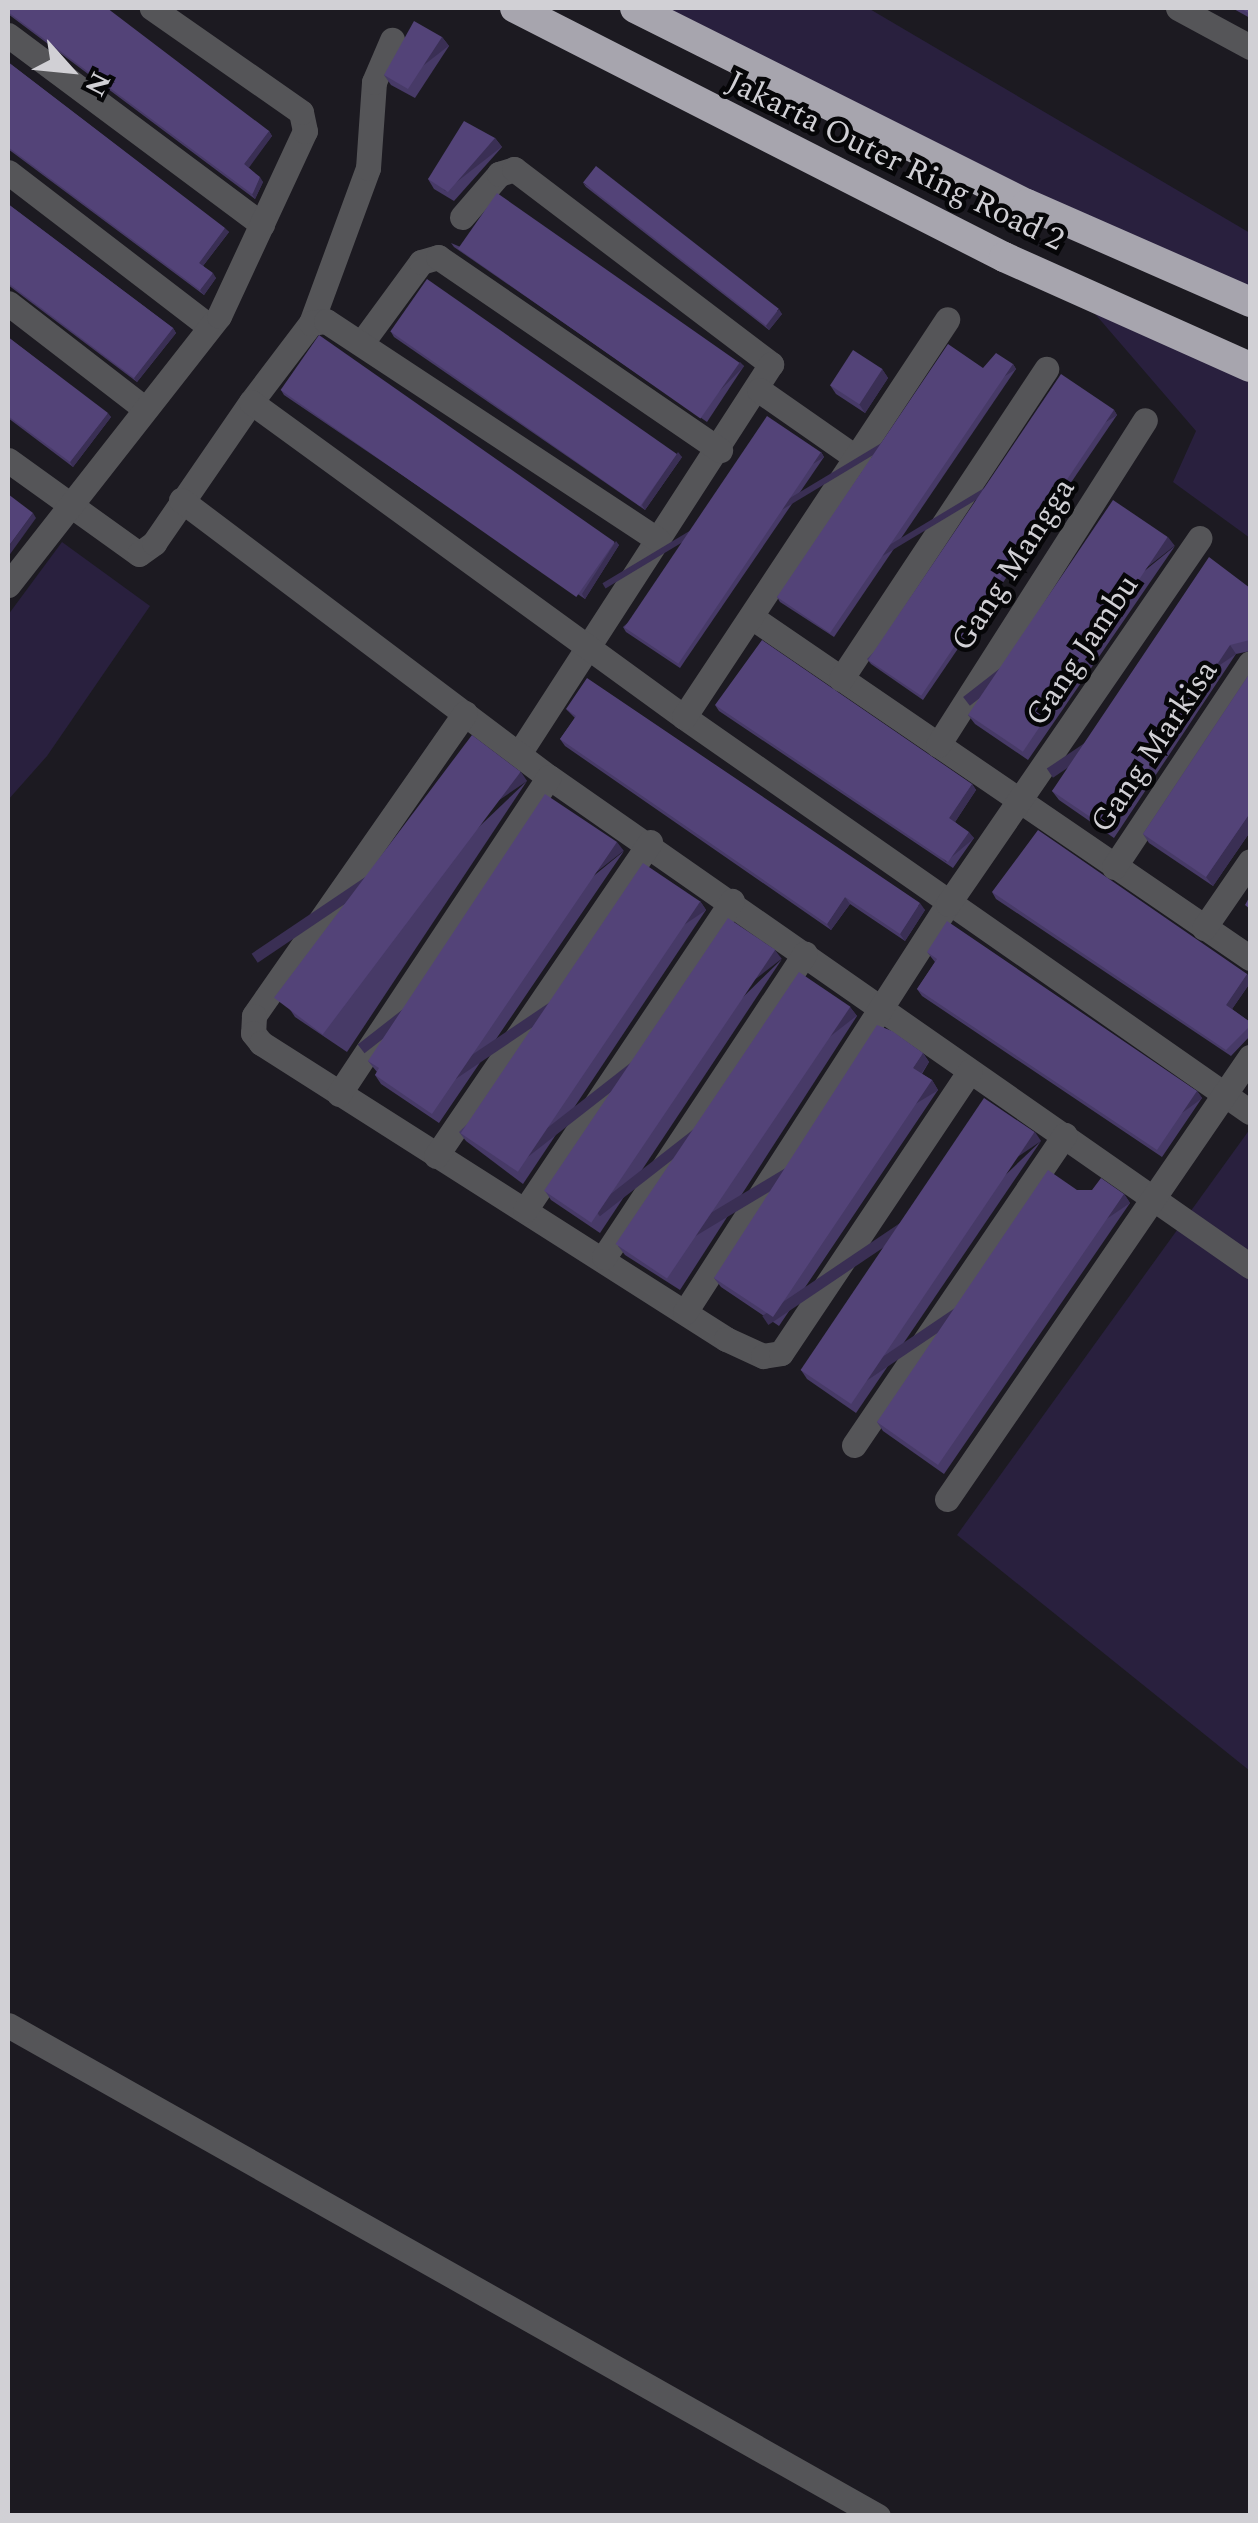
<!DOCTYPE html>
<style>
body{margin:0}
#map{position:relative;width:1258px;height:2523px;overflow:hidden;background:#1c1a21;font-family:Spectral,serif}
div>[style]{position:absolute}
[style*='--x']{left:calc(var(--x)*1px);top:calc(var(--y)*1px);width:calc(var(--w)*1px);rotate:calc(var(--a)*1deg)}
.green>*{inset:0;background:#29203e}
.minor>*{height:25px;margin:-12.5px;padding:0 12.5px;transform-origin:12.5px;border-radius:12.5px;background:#555558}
.highway>*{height:30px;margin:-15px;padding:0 15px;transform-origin:15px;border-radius:15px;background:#a7a5ae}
.wall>*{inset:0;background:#473a67}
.shaded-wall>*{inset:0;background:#3a2f54;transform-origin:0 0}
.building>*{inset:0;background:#534378;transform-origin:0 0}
span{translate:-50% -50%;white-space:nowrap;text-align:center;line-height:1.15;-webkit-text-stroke:9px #060608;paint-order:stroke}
.street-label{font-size:32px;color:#d1d0d5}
.frame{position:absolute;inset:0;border:10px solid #d1d0d5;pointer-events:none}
.north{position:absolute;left:20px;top:20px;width:100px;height:100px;-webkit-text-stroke:8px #060608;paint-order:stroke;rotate:117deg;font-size:28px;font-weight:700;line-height:40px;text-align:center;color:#d1d0d5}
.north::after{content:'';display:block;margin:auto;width:35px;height:45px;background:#d1d0d5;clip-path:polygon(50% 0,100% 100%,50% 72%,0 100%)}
</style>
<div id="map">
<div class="green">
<div style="clip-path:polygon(642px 8px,868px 8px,1250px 233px,1250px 302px)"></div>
<div style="clip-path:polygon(1071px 286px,1250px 367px,1250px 538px,1173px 482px,1196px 431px)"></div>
<div style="clip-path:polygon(62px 542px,150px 606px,47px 756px,8px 800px,8px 615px)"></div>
<div style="clip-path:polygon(1250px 1129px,1250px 1771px,957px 1535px)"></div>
</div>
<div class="minor">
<div style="--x:1178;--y:8;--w:82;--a:28.4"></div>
<div style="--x:8;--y:35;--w:317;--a:36.7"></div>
<div style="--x:8;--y:172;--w:253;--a:37.5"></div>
<div style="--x:462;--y:217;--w:57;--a:-49.3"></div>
<div style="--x:499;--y:174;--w:16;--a:-18"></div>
<div style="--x:514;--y:169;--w:323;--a:37.2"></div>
<div style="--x:771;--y:364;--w:463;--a:122.9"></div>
<div style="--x:8;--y:303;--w:172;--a:37.7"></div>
<div style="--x:311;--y:323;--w:165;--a:-69.8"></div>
<div style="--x:368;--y:168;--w:86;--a:-86"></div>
<div style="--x:374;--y:82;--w:46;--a:-66.8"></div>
<div style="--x:363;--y:341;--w:98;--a:-53.7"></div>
<div style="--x:421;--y:262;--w:18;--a:-16"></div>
<div style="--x:438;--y:257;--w:342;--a:34.4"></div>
<div style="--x:759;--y:390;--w:121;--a:34.9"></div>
<div style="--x:251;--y:402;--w:99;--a:-52.8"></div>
<div style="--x:311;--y:323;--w:15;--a:-8"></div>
<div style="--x:326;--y:321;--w:398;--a:33.4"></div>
<div style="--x:8;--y:460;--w:161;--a:35.7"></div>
<div style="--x:139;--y:554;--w:19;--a:-36"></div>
<div style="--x:154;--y:543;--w:171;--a:-55.5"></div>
<div style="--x:251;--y:402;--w:535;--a:36.04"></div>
<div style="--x:684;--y:717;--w:690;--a:34.91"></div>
<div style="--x:181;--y:500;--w:461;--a:37"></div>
<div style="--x:549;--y:777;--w:855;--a:34.9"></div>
<div style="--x:8;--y:585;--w:342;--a:-51.9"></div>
<div style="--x:219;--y:316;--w:204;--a:-65.1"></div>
<div style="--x:305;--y:131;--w:19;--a:-102"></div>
<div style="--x:301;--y:112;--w:182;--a:-145.1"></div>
<div style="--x:753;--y:618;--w:602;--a:34.38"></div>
<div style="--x:841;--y:679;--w:372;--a:-56.5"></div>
<div style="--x:465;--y:713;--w:369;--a:124.9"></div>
<div style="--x:254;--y:1016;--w:17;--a:93"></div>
<div style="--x:253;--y:1033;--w:13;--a:51"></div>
<div style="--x:261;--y:1043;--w:551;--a:32.48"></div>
<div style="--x:726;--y:1339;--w:41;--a:24.7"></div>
<div style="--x:763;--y:1356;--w:18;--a:-9"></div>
<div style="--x:781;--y:1353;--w:339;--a:-56.2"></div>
<div style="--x:684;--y:717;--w:477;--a:-56.5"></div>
<div style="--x:938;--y:745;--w:385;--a:-57.5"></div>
<div style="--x:1114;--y:867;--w:245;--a:-56.3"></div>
<div style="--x:1204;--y:928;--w:81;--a:-55.5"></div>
<div style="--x:339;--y:1094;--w:380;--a:-56.5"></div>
<div style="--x:436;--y:1156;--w:380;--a:-55.7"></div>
<div style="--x:525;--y:1210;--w:372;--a:-56.2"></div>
<div style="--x:604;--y:1257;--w:364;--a:-56.5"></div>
<div style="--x:685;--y:1312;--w:485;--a:-57.2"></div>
<div style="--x:948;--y:904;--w:444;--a:-55.5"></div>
<div style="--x:854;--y:1445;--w:375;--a:-55.8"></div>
<div style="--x:947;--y:1499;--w:536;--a:-55.57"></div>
<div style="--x:8;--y:2025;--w:999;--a:29.44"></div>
</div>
<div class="highway">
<div style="--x:515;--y:8;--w:549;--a:26.99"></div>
<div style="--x:1004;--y:257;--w:269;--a:24.1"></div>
<div style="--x:635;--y:8;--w:438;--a:26.6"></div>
<div style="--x:1027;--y:204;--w:244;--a:23.7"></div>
</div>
<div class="wall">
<div style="clip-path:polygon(8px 8px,269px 131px,272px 136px,248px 167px,263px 182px,255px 199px,8px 14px)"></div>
<div style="clip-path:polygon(1232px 8px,1250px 8px,1250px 18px)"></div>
<div style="clip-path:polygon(442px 37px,449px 46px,415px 98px,391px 85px,384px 75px)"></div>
<div style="clip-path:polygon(8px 62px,229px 232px,203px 266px,216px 278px,204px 295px,8px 149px)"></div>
<div style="clip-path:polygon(495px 138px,502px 147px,454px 201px,434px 189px,428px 179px)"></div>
<div style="clip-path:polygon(583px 183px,782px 314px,769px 330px,586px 187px)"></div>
<div style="clip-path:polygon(8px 204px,173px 328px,176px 333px,137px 382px,8px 285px)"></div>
<div style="clip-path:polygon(451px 243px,744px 366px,707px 422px,454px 247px)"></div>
<div style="clip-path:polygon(391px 332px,682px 457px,645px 510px,394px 337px)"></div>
<div style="clip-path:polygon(8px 337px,111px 417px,73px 467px,8px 418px)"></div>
<div style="clip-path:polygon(1013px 364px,1016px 369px,834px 637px,780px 602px,777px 597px,983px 368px)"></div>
<div style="clip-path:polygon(882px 369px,888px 378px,865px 413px,836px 394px,830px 385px)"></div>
<div style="clip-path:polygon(281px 390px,619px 545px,585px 599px,284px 395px)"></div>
<div style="clip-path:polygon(1114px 410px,1117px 415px,923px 700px,871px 664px,867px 659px)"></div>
<div style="clip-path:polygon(821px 452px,824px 457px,680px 668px,626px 632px,623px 627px)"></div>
<div style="clip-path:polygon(1175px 546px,1028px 760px,975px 724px,968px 715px)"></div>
<div style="clip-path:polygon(1250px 588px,1250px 651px,1236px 654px,1114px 838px,1059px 800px,1052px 791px)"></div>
<div style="clip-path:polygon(1250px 673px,1250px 832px,1213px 886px,1149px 843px,1143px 834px)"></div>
<div style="clip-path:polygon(715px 705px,972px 784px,976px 790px,955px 822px,974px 838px,953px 868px,719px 711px)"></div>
<div style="clip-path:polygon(566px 709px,925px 910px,905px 941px,850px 904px,831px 930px,565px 746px,560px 739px,575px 718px)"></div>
<div style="clip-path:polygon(527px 781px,347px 1052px,295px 1017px,289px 1008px)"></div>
<div style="clip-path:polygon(624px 851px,439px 1123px,381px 1084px,375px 1075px,377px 1072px,368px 1061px)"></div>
<div style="clip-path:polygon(992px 892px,1247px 974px,1250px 979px,1250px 983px,1232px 1009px,1250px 1022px,1250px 1036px,1231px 1056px,996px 899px)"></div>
<div style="clip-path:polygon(700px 901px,706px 910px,523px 1184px,466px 1141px,459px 1132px)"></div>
<div style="clip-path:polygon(927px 952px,1197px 1091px,1202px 1098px,1162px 1157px,922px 996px,917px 989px,935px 962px)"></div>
<div style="clip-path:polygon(782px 959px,600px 1233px,551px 1200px,545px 1191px)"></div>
<div style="clip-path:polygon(850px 1007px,857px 1016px,680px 1290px,625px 1255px,618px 1246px)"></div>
<div style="clip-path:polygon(923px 1053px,929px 1062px,922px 1074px,932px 1080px,938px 1090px,779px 1326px,721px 1287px,714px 1278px)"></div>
<div style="clip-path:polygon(1041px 1141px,856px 1413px,807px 1379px,801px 1370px)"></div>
<div style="clip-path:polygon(1124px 1194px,1130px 1203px,944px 1474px,883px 1431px,877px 1422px)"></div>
</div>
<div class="shaded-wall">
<div style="left:442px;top:37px;width:11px;height:62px;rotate:52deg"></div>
<div style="clip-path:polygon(269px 131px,272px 136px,248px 169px,244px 164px)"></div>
<div style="left:495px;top:138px;width:11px;height:72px;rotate:52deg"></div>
<div style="clip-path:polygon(260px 177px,263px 182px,255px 199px,252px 194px)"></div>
<div style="clip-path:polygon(225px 228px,229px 232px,202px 267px,199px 263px)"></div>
<div style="clip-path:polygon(213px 273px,216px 278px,204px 295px,200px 290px)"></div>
<div style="clip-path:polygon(779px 309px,782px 314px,769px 330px,766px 326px)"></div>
<div style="clip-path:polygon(173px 328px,176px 333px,137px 382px,134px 378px)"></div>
<div style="left:740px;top:362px;width:6px;height:66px;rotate:45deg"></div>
<div style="left:1013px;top:364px;width:6px;height:325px;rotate:59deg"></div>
<div style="clip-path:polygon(882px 369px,888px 378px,865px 413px,859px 404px)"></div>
<div style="left:1114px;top:410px;width:6px;height:345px;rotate:59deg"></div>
<div style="clip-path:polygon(108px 413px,111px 417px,73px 467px,70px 462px)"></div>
<div style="clip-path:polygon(678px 452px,682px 457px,645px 510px,642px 505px)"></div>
<div style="left:821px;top:452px;width:6px;height:255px;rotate:59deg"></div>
<div style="clip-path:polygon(33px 513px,36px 518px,8px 557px,8px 547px)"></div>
<div style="left:1168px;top:537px;width:11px;height:260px;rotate:52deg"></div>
<div style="clip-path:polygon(616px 541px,619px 545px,585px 599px,582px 594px)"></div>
<div style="left:1230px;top:645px;width:11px;height:221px;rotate:56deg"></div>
<div style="left:521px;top:772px;width:11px;height:325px;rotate:56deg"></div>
<div style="clip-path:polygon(972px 784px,976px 790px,953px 825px,949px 818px)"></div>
<div style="clip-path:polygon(1250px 813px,1250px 832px,1213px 886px,1206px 877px)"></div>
<div style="left:969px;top:832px;width:8px;height:37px;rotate:50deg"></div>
<div style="left:617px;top:842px;width:11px;height:329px;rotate:52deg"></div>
<div style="clip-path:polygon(845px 897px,850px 904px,831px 930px,827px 924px)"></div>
<div style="left:700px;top:901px;width:11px;height:329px;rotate:56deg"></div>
<div style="clip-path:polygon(920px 903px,925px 910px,905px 941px,900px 934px)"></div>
<div style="left:775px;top:950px;width:11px;height:328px;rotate:52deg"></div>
<div style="clip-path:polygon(1247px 974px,1250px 979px,1250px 983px,1230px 1012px,1226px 1005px)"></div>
<div style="left:850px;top:1007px;width:11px;height:326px;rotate:52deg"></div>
<div style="clip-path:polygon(923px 1053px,929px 1062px,919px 1077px,913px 1068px)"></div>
<div style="left:932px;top:1080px;width:12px;height:285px;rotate:59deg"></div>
<div style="left:1197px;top:1091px;width:9px;height:71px;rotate:54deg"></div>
<div style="left:1035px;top:1132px;width:11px;height:329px;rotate:56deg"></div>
<div style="left:1124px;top:1194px;width:11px;height:329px;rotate:56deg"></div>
</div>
<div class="building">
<div style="clip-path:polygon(8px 8px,107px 8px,269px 131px,244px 164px,260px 177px,253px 193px,252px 194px,8px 12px)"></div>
<div style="clip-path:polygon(1240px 8px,1250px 8px,1250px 14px)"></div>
<div style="clip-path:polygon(414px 21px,442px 37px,408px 89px,384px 75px)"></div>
<div style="clip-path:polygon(8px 62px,225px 228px,199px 263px,213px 273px,200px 290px,8px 147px)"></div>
<div style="clip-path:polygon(464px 121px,495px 138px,448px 192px,428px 179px)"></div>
<div style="left:596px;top:166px;width:232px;height:21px;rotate:38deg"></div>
<div style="left:497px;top:193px;width:296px;height:68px;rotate:35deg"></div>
<div style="clip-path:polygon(8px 204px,173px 328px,134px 378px,8px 283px)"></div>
<div style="left:427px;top:279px;width:305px;height:64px;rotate:35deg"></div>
<div style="left:319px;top:335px;width:361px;height:67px;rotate:35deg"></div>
<div style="clip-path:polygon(8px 337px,108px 413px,70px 462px,8px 416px)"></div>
<div style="clip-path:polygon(948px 344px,983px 368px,996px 353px,1013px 364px,830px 633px,777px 597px)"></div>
<div style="left:853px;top:350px;width:35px;height:42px;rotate:33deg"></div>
<div style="left:1061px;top:374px;width:64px;height:345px;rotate:34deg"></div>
<div style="left:767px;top:416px;width:65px;height:255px;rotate:34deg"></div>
<div style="clip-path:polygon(8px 494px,33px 513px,8px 547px)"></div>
<div style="left:1113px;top:500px;width:66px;height:259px;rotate:34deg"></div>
<div style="clip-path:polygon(1209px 557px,1250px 588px,1250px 640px,1230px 645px,1108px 829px,1052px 791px)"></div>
<div style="clip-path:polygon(762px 640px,972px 784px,949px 818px,969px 832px,948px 862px,715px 705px)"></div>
<div style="clip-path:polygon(1250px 673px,1250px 813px,1206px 877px,1143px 834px)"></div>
<div style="clip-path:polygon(587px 678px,920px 903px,900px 934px,845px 897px,827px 924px,560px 739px,576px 716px,566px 709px)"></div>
<div style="left:472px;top:735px;width:61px;height:329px;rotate:37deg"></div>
<div style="clip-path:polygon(545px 794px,617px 842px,432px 1114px,375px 1075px,379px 1068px,368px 1061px)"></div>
<div style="clip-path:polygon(1038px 830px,1247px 974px,1226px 1005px,1250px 1022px,1250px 1026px,1226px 1050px,992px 892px)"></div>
<div style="left:643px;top:863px;width:69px;height:326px;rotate:34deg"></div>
<div style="clip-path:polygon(1250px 896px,1250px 909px,1245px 905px)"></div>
<div style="left:728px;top:918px;width:57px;height:329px;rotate:34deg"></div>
<div style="clip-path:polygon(947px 921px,1197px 1091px,1157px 1150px,917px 989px,937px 959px,927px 952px)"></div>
<div style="left:799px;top:972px;width:62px;height:328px;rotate:34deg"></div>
<div style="clip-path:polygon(877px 1025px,892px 1031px,923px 1053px,913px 1068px,932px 1080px,773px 1317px,714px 1278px)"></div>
<div style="left:984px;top:1098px;width:61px;height:328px;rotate:34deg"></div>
<div style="clip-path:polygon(1048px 1170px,1077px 1190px,1092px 1190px,1101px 1178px,1124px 1194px,938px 1465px,877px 1422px)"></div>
</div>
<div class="street-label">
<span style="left:895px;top:162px;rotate:26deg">Jakarta Outer Ring Road 2</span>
<span style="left:1014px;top:565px;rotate:-57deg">Gang Mangga</span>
<span style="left:1083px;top:651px;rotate:-56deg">Gang Jambu</span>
<span style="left:1155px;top:747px;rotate:-56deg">Gang Markisa</span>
</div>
<div class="frame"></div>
<div class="north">N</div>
</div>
